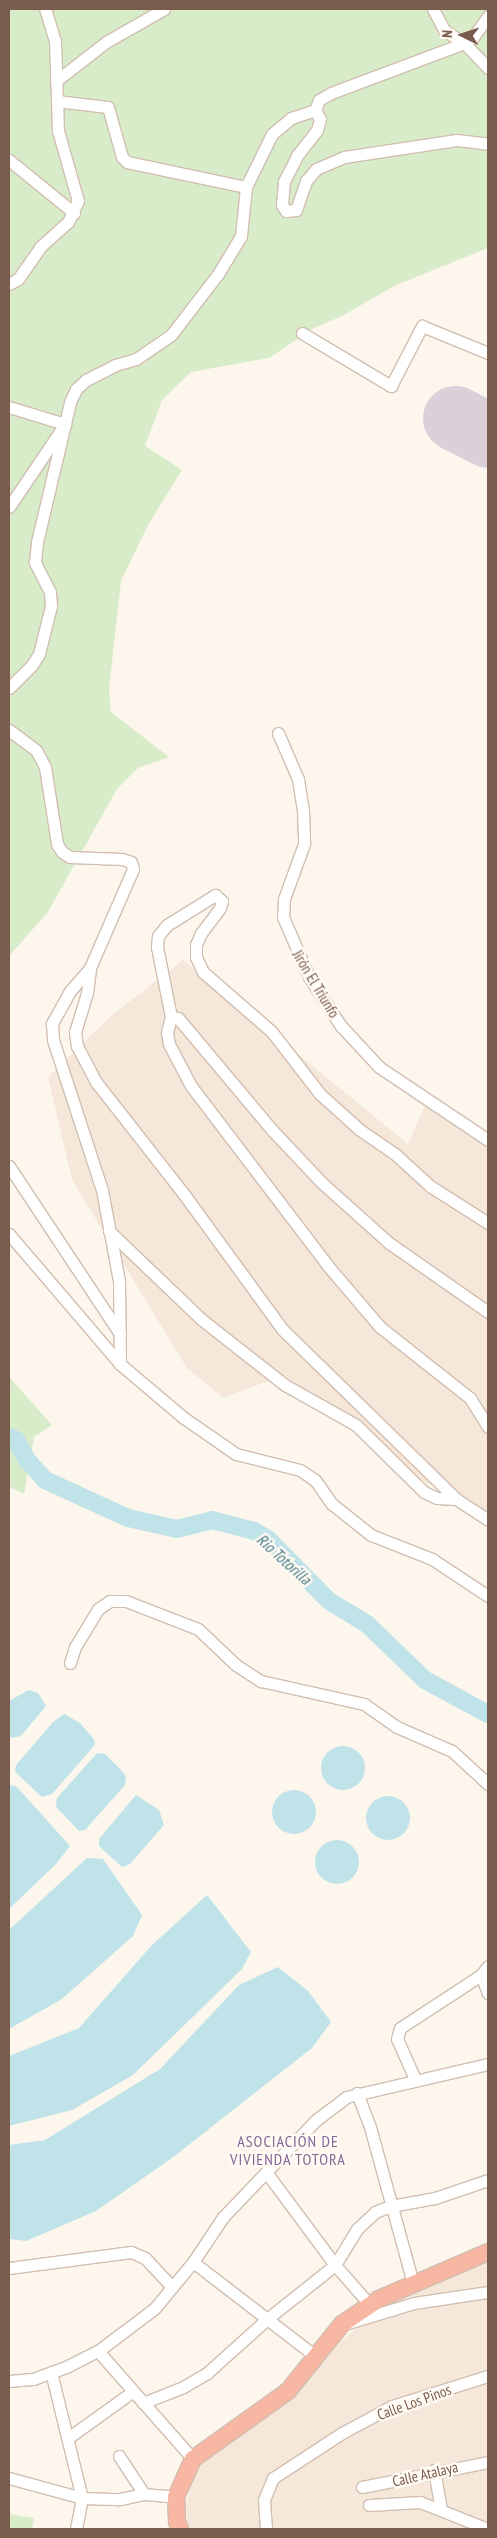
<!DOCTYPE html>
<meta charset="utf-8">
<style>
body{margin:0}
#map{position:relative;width:497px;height:2538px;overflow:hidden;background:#fdf6ec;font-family:"PT Sans Narrow",sans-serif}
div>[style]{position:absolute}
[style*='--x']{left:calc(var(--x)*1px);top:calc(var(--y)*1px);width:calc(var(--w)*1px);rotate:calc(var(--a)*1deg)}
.residential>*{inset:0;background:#f5e8da}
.green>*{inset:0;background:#d8ecc9}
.water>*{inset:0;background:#bfe3e8}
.round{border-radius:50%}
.river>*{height:18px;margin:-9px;padding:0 9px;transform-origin:9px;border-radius:9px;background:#bfe3e8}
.runway>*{height:65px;margin:-32.5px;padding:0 32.5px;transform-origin:32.5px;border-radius:32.5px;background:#dbcfda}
.roads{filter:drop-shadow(1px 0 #d1beb0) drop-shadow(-1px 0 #d1beb0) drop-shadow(0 1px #d1beb0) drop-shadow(0 -1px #d1beb0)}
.minor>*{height:11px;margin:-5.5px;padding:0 5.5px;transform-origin:5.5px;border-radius:5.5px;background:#fff}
.highway>*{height:16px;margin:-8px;padding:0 8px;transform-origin:8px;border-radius:8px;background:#f7b7a3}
span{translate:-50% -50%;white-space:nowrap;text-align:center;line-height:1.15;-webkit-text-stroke:5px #fffaf3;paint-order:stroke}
.street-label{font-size:15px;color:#7a5c4d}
.water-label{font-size:16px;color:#437c86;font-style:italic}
.neighbourhood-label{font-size:16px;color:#846695;letter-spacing:1px}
.frame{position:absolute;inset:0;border:10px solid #7a5c4d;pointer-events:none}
.north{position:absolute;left:437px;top:10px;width:50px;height:50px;-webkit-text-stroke:4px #fffaf3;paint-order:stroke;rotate:274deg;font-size:14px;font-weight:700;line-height:20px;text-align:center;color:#7a5c4d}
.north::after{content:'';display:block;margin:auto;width:18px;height:22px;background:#7a5c4d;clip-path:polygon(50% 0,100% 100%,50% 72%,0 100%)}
</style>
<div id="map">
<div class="residential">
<div style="clip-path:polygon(183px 960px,408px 1144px,428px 1099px,488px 1136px,488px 1511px,425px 1482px,284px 1375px,223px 1398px,187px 1368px,72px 1180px,48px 1077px,113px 1014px)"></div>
<div style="clip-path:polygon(488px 2259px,488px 2529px,189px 2529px,185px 2516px,191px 2479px,202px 2462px,296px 2395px,338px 2343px,390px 2303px)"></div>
</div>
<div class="green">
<div style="clip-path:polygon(9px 9px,488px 9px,488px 248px,394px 286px,342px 316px,314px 328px,269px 358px,191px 372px,162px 400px,145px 446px,182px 470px,148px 525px,121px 581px,109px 689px,111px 712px,169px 757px,138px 768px,117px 789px,48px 912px,9px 956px)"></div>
<div style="clip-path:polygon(9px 1377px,52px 1425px,34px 1437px,24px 1494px,9px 1487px)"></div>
<div style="clip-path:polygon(9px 2514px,34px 2518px,32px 2529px,9px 2529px)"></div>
</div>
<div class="water">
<div style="clip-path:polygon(29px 1690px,38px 1693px,46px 1706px,21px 1736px,12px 1738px,9px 1736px,9px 1701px)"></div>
<div style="clip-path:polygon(64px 1714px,80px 1723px,95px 1741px,94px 1746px,52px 1794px,42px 1797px,15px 1772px,16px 1765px,53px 1722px)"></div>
<div class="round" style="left:321px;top:1746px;width:44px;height:44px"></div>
<div style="clip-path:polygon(97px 1753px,105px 1754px,121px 1770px,126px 1776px,125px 1785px,85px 1830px,79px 1831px,56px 1807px,57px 1798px)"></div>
<div style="clip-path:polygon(9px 1785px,16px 1786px,70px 1846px,56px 1864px,9px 1909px)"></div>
<div class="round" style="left:272px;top:1790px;width:44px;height:44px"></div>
<div style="clip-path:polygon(136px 1795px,159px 1810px,164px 1825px,130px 1864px,122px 1867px,99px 1846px,99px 1839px)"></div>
<div class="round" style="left:366px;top:1796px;width:44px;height:44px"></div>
<div class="round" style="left:315px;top:1840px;width:44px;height:44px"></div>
<div style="clip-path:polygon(87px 1858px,103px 1859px,142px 1915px,133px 1936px,62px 1999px,9px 2029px,9px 1930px)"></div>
<div style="clip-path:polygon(207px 1895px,251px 1952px,242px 1969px,133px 2075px,72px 2110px,9px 2126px,9px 2056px,79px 2028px,151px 1946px)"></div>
<div style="clip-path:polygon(278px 1967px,308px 1991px,331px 2022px,312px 2048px,172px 2158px,96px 2211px,26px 2241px,9px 2239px,9px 2145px,45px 2140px,160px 2069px,239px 1985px)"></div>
</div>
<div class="river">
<div style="--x:9;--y:1437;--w:8;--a:23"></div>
<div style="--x:16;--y:1440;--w:23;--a:61"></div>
<div style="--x:27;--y:1460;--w:27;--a:48"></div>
<div style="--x:45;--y:1480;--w:91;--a:24.6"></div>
<div style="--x:128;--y:1518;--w:50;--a:12.7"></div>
<div style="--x:177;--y:1529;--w:36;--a:-14"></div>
<div style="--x:212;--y:1520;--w:43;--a:14.7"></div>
<div style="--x:254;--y:1531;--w:16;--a:30"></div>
<div style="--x:268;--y:1539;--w:87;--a:45.5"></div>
<div style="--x:329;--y:1601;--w:44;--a:31.2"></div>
<div style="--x:367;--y:1624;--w:81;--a:44"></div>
<div style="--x:425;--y:1680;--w:72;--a:28.4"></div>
</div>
<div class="runway">
<div style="--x:455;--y:418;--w:37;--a:27"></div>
</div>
<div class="roads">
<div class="minor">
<div style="--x:433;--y:9;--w:24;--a:62"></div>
<div style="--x:444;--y:30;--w:24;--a:33"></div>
<div style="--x:464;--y:43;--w:35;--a:46"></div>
<div style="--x:56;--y:81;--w:63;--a:-38"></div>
<div style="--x:106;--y:42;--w:67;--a:-29.6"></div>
<div style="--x:57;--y:101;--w:51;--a:6.7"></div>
<div style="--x:108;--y:107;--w:52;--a:74.4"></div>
<div style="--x:122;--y:157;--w:7;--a:45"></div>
<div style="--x:127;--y:162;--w:122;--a:11.9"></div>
<div style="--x:315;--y:110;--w:10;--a:61"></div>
<div style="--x:320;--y:119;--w:11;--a:105"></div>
<div style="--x:317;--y:130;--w:33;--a:128"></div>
<div style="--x:297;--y:156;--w:29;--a:117"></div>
<div style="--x:284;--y:182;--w:23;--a:95"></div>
<div style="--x:282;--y:205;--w:7;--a:56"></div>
<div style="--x:286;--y:211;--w:10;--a:-6"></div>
<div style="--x:296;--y:210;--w:31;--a:-71"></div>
<div style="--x:306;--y:181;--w:16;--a:-50"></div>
<div style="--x:316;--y:169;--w:30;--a:-23"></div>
<div style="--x:344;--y:157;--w:114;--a:-8.6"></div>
<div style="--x:457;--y:140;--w:31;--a:7"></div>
<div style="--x:315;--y:110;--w:11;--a:-68"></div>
<div style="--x:319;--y:100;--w:14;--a:-30"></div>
<div style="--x:331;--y:93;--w:142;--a:-20.6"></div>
<div style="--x:464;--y:43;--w:11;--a:-34"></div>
<div style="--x:473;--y:37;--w:26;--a:-54"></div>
<div style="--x:9;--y:160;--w:84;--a:39.2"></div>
<div style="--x:9;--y:284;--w:10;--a:-29"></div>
<div style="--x:18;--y:279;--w:39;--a:-55"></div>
<div style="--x:40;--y:247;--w:38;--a:-42"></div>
<div style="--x:68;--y:222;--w:23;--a:-65"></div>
<div style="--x:78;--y:201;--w:73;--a:-105.9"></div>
<div style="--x:58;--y:131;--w:90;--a:-91.9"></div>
<div style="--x:55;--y:41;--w:34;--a:-107"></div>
<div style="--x:302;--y:333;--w:104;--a:30.8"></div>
<div style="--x:391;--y:386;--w:68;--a:-62.7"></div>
<div style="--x:422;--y:326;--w:71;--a:22.2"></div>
<div style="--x:9;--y:407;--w:59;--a:16.9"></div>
<div style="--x:65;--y:424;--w:100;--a:124"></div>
<div style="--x:9;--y:688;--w:33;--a:-45"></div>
<div style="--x:32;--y:665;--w:13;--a:-58"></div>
<div style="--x:39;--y:654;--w:49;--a:-76"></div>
<div style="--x:51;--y:606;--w:14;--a:-94"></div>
<div style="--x:50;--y:592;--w:34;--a:-117"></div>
<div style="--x:35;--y:562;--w:20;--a:-84"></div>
<div style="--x:37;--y:542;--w:144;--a:-76.7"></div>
<div style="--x:70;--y:402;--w:14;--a:-65"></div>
<div style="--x:76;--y:389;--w:13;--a:-42"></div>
<div style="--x:86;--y:380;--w:33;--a:-27"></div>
<div style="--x:115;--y:365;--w:22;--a:-16"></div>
<div style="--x:136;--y:359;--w:42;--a:-34.4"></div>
<div style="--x:171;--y:335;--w:77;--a:-52.4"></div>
<div style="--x:218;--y:274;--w:44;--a:-58.8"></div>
<div style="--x:241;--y:236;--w:49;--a:-84.2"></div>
<div style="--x:246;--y:187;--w:59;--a:-63.9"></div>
<div style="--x:272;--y:134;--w:25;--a:-40"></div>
<div style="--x:291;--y:118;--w:25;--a:-18"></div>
<div style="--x:9;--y:730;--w:34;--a:37"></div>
<div style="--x:36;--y:750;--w:19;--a:62"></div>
<div style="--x:45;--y:767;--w:78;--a:81.1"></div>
<div style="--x:57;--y:844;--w:9;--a:58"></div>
<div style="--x:62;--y:852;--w:9;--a:32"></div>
<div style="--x:70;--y:857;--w:52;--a:2.2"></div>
<div style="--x:122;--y:859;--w:9;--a:18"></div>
<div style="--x:131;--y:862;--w:7;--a:74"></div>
<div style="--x:133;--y:869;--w:108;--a:113.5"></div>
<div style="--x:90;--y:968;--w:30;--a:131"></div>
<div style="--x:70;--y:991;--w:38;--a:119"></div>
<div style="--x:52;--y:1024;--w:16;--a:86"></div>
<div style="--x:53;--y:1040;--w:158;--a:71.9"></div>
<div style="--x:102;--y:1190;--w:93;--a:79.4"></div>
<div style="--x:119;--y:1281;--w:83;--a:89.3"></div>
<div style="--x:278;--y:733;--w:50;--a:66.5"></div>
<div style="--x:298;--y:779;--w:31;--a:81"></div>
<div style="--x:303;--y:810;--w:34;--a:88"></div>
<div style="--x:304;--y:844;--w:59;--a:110"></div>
<div style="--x:284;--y:899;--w:18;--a:93"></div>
<div style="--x:283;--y:917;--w:65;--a:66.6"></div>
<div style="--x:309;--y:977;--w:59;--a:56.9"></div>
<div style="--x:341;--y:1026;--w:56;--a:47.2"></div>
<div style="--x:379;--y:1067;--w:131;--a:33.8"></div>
<div style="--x:90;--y:969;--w:24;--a:97"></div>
<div style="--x:87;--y:993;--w:41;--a:107.1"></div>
<div style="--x:75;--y:1032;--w:14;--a:82"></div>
<div style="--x:77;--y:1046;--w:41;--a:62.2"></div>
<div style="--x:96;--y:1082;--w:141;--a:51.9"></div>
<div style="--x:183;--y:1193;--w:168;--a:53.9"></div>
<div style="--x:282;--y:1329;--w:243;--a:44.3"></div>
<div style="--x:456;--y:1499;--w:38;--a:33"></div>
<div style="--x:171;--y:1017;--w:71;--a:-101.3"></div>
<div style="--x:157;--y:947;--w:11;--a:-85"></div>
<div style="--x:158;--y:936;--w:14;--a:-51"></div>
<div style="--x:167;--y:925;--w:57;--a:-32"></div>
<div style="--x:215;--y:895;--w:9;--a:41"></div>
<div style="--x:222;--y:901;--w:7;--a:106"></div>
<div style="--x:220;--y:908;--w:31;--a:127"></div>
<div style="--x:201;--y:933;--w:13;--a:113"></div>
<div style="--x:196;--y:945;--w:12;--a:90"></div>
<div style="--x:196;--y:957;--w:17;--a:65"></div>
<div style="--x:203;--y:972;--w:91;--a:41"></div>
<div style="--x:272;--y:1032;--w:78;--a:52.3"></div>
<div style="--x:320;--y:1094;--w:54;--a:42"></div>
<div style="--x:360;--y:1130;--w:42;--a:34.4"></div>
<div style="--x:395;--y:1154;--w:47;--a:42.4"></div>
<div style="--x:430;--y:1186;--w:69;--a:32.5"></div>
<div style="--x:9;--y:1166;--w:201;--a:56.5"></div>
<div style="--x:109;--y:1231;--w:127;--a:43.7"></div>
<div style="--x:201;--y:1319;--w:107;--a:38.2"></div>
<div style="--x:285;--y:1385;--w:81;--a:29.4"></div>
<div style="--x:356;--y:1425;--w:95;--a:44.6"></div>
<div style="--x:424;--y:1492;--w:14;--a:25"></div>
<div style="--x:437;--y:1498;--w:19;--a:3"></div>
<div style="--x:9;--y:1234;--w:171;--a:49.5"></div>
<div style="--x:120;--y:1364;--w:84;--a:40.2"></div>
<div style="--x:184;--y:1418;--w:63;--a:34.7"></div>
<div style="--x:236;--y:1454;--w:66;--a:14"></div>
<div style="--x:300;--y:1470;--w:18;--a:34"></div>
<div style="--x:315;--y:1480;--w:29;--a:55"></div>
<div style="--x:332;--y:1504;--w:50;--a:38.5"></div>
<div style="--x:371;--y:1535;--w:66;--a:21.5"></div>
<div style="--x:432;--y:1559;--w:67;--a:33.5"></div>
<div style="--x:488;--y:1312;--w:121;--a:-145.1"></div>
<div style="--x:389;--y:1243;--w:91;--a:-138.1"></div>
<div style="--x:321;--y:1182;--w:71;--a:-133.3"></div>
<div style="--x:272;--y:1130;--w:146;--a:-130"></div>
<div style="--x:178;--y:1018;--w:7;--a:-172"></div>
<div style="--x:171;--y:1017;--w:16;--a:105"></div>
<div style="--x:167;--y:1032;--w:12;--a:81"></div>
<div style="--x:169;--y:1044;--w:47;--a:62.4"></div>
<div style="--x:191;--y:1086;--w:226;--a:52.7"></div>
<div style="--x:328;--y:1266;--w:80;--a:49.6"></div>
<div style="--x:380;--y:1327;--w:115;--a:38.3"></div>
<div style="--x:470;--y:1398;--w:34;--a:58"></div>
<div style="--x:70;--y:1663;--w:17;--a:-73"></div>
<div style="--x:75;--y:1647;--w:44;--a:-58.8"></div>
<div style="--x:98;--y:1609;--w:14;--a:-34"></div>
<div style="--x:110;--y:1601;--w:16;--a:0"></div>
<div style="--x:126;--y:1601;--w:77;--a:21.3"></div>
<div style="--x:198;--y:1629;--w:52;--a:43.5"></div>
<div style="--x:236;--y:1665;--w:30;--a:33"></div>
<div style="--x:261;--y:1681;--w:106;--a:12.6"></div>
<div style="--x:364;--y:1704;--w:40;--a:34.9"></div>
<div style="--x:397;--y:1727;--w:60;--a:23.6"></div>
<div style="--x:452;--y:1751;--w:49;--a:42.5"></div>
<div style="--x:481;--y:1975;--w:19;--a:69"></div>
<div style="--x:415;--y:2079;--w:44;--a:-114.2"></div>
<div style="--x:397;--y:2039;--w:11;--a:-75"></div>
<div style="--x:400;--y:2028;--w:97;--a:-33.2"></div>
<div style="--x:481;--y:1975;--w:11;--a:-52"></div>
<div style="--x:357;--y:2093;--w:36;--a:69"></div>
<div style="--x:370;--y:2127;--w:162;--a:74.6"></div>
<div style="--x:266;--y:2172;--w:116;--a:53.4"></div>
<div style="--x:335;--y:2265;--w:53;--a:48.8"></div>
<div style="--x:193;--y:2262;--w:154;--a:37.6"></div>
<div style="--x:9;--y:2268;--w:123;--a:-7.5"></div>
<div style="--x:131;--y:2252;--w:15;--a:23"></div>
<div style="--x:145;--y:2258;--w:38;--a:47"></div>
<div style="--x:348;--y:2323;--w:69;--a:-16.9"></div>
<div style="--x:414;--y:2303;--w:75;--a:-8.5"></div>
<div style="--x:98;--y:2351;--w:144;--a:48.7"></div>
<div style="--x:51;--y:2372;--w:130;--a:76.2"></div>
<div style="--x:82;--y:2498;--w:32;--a:101"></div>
<div style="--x:9;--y:2381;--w:24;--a:-5"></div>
<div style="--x:33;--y:2379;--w:35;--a:-20"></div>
<div style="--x:66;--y:2367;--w:36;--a:-27"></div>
<div style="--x:98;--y:2351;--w:70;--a:-36.9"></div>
<div style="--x:154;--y:2309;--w:61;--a:-50.3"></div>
<div style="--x:193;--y:2262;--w:54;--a:-56.3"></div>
<div style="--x:223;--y:2217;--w:134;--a:-46.2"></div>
<div style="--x:316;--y:2120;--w:38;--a:-37"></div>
<div style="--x:346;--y:2097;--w:146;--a:-13.1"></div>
<div style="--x:143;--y:2403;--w:43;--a:-21.8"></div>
<div style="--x:183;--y:2387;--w:28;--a:-30"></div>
<div style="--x:207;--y:2373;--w:81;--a:-42"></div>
<div style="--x:267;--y:2319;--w:87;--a:-38.5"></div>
<div style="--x:335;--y:2265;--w:42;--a:-58.6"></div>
<div style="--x:357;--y:2229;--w:25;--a:-43"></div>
<div style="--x:375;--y:2212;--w:17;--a:-21"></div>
<div style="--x:391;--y:2206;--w:45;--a:-10.3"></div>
<div style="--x:435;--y:2198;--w:56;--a:-18.8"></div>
<div style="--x:68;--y:2438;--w:79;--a:-35.7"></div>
<div style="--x:119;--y:2456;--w:45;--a:56.7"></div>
<div style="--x:434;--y:2470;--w:39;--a:80"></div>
<div style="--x:9;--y:2478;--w:76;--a:15.3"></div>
<div style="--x:82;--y:2498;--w:38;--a:2"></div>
<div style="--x:120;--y:2499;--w:25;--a:-12"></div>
<div style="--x:144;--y:2494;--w:32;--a:5"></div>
<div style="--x:362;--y:2487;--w:128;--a:-11.2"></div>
<div style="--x:369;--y:2505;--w:51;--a:-3.4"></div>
<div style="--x:420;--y:2502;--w:73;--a:21.7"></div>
<div style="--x:266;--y:2529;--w:29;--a:-94"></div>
<div style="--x:264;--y:2500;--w:24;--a:-68"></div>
<div style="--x:273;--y:2478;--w:82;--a:-33.1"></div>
<div style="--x:342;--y:2433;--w:57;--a:-28.4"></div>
<div style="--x:392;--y:2406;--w:101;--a:-17.4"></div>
</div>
<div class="highway">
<div style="--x:180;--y:2529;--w:8;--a:-113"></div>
<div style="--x:177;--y:2522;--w:25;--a:-92"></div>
<div style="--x:176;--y:2497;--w:42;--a:-65.9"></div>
<div style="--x:193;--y:2459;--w:117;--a:-35.6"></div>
<div style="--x:288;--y:2391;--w:86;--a:-51.1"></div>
<div style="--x:342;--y:2324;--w:45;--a:-34"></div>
<div style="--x:379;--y:2299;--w:119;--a:-23.3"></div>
</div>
</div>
<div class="street-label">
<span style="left:316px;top:984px;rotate:59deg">Jirón El Triunfo</span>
<span style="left:414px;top:2402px;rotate:-20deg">Calle Los Pinos</span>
<span style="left:425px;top:2474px;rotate:-13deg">Calle Atalaya</span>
</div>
<div class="water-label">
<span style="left:284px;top:1559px;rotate:42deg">Rio Totorilla</span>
</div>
<div class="neighbourhood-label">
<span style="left:288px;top:2150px">ASOCIACIÓN DE<br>VIVIENDA TOTORA</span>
</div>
<div class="frame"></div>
<div class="north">N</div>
</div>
